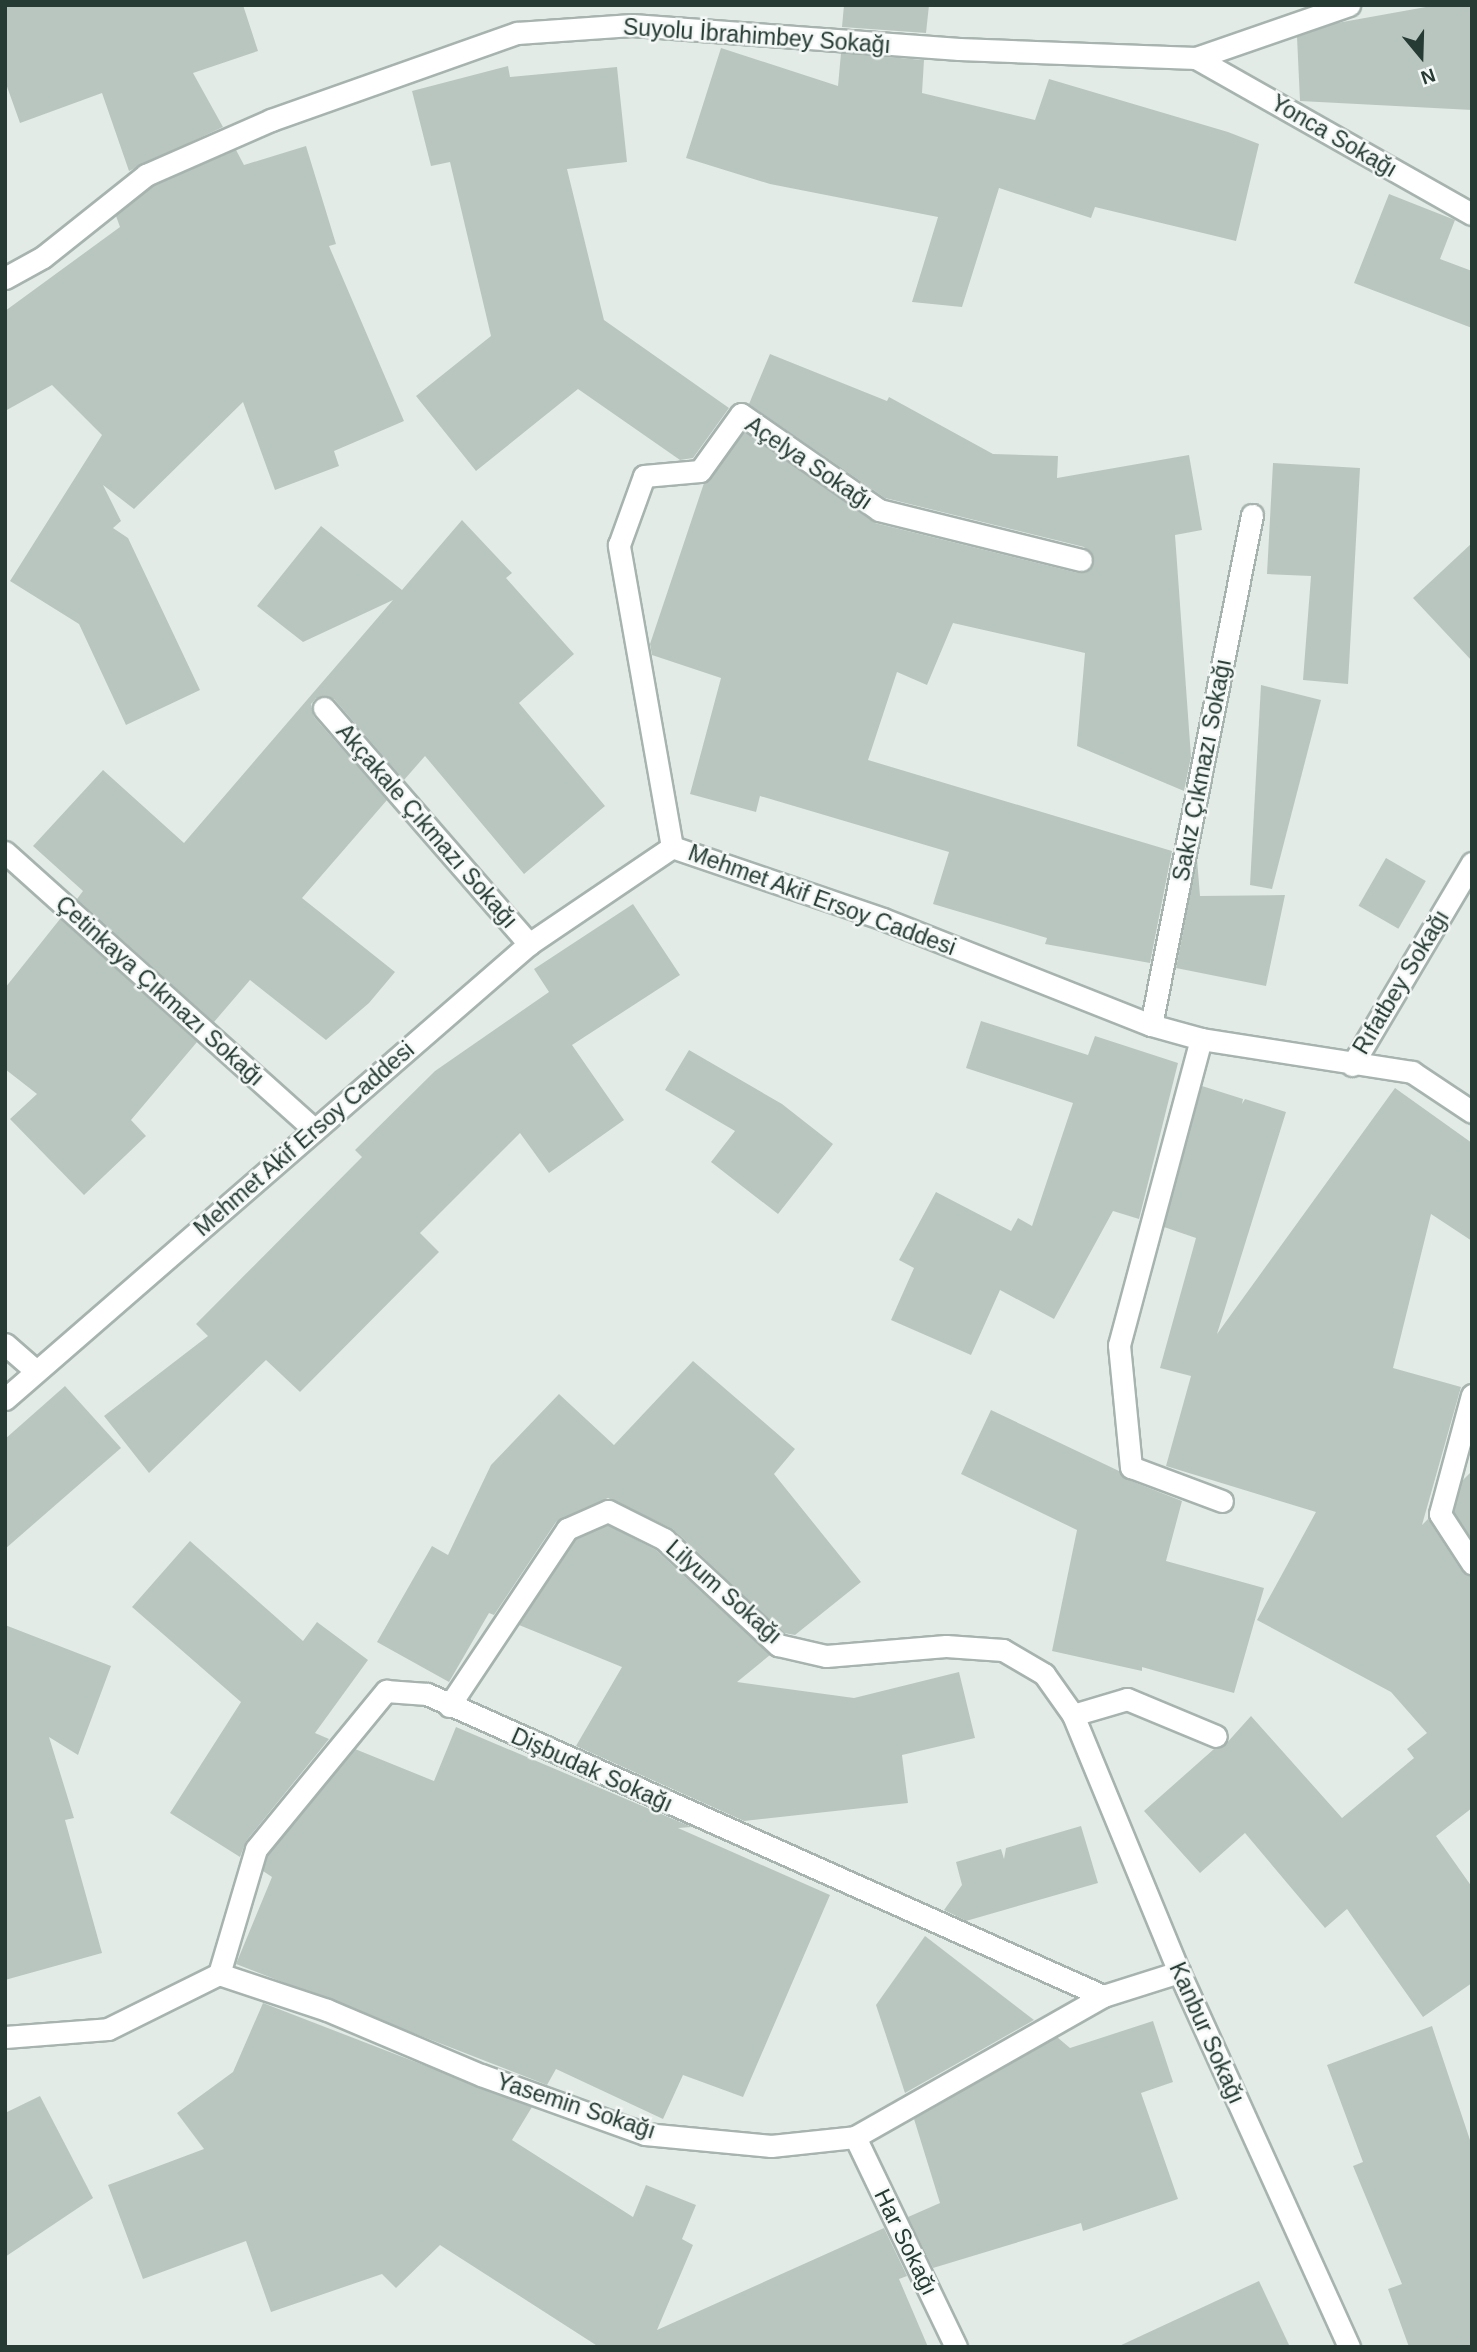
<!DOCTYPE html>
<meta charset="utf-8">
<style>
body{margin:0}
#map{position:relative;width:1477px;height:2352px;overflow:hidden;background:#e3ebe7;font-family:Helvetica,sans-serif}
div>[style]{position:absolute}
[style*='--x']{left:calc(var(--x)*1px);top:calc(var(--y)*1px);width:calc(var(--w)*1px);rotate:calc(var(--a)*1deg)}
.building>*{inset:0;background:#b9c6c0;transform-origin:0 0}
.roads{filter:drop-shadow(2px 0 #a6b3ae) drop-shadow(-2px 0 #a6b3ae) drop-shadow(0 2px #a6b3ae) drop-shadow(0 -2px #a6b3ae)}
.street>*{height:21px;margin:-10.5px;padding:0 10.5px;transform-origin:10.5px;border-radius:10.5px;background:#fff}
span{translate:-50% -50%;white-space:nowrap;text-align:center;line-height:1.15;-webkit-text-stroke:5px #f4f8f6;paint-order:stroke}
.street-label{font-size:23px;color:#253b34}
.frame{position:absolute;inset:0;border:7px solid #253b34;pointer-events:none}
.north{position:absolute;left:1386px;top:21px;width:70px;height:70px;-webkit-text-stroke:5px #f4f8f6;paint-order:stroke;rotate:161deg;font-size:19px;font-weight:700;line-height:28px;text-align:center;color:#253b34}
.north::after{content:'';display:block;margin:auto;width:24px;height:32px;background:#253b34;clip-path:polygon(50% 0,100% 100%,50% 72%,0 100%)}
</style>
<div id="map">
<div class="building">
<div style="clip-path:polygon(5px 5px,243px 5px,258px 51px,193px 73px,223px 127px,129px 171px,102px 93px,20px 123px,5px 81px)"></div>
<div style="clip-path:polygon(844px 5px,929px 5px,926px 33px,842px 27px)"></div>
<div style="clip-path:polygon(1437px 5px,1472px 5px,1472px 110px,1300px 101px,1297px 37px,1337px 23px)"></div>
<div style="clip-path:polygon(721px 48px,838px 86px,841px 53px,924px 60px,922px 93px,1035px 120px,1049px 79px,1228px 132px,1259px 144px,1236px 241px,1095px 207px,1091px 218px,999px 188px,962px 307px,912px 302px,938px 217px,770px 184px,686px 158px)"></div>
<div style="clip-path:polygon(508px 66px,510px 77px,617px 67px,627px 162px,567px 169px,604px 320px,729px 408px,693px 458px,680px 460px,578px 389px,476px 471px,416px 396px,491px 336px,450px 162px,431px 166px,412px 91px)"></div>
<div style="clip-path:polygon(306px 146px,336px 244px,329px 246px,404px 421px,334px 451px,339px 466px,275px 490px,243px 402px,134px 509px,103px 485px,121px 521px,113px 528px,128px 538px,200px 690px,126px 725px,79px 624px,10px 581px,102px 435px,52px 385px,5px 411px,5px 311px,120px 227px,116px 216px,153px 186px,236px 150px,244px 165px)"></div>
<div style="clip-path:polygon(1389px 194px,1455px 220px,1440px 259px,1472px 271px,1472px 328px,1354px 283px)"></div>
<div style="clip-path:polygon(770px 354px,887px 401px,889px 397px,993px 454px,1058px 456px,1057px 478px,1189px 455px,1202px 530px,1175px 535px,1191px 757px,1184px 791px,1077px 746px,1085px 653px,953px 623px,927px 685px,897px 672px,868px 760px,1172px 851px,1150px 963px,1045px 944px,1047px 938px,933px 904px,949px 852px,760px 796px,756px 812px,690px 794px,721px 678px,652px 655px,650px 644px,704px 483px,744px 432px,875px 523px,1078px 573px,1090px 570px,1094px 562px,1084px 547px,885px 498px,749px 404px)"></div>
<div style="clip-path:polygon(1273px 463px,1360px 468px,1348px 684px,1303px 680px,1311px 576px,1267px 574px)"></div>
<div style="clip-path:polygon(462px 520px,512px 573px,506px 578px,574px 654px,519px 703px,605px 806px,524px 874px,425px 756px,404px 780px,334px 699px,316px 698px,311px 704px,314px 717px,387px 800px,302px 898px,395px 972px,369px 1003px,326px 1040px,250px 980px,214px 1022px,77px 899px,83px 891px,33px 846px,103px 770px,184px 843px,393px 600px,303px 642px,257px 606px,321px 526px,402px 590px)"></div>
<div style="clip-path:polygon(1472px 543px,1472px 661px,1413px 598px)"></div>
<div style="clip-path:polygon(1261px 685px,1321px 700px,1272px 889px,1250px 885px)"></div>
<div style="left:1386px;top:858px;width:46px;height:55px;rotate:30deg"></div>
<div style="clip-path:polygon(1197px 859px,1200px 896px,1285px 895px,1266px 986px,1176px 968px)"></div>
<div style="clip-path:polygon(633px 904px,680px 975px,572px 1045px,624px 1120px,549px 1173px,520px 1133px,420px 1233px,439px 1252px,300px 1392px,266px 1360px,149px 1473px,104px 1416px,208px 1336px,196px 1324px,362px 1157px,355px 1150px,435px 1071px,549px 992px,534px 969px)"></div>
<div style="clip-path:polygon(60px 919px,197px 1042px,131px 1120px,146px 1136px,84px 1195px,10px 1119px,37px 1094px,5px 1069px,5px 988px)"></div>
<div style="clip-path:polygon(981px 1021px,1088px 1055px,1095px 1036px,1178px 1063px,1139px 1219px,1113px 1211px,1054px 1319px,1000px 1290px,971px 1355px,891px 1320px,914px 1268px,899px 1260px,936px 1192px,1011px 1231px,1018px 1218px,1032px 1226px,1073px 1103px,966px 1068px)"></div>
<div style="clip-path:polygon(689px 1050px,782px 1104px,833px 1144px,778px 1214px,711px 1162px,735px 1131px,665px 1090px)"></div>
<div style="clip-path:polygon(1202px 1086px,1243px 1099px,1242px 1104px,1245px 1099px,1286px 1112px,1217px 1334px,1395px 1088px,1472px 1143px,1472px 1241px,1431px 1214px,1393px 1368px,1461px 1387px,1422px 1525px,1428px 1519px,1461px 1570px,1472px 1576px,1472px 1808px,1436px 1836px,1472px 1887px,1472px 1983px,1423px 2017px,1347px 1909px,1325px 1928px,1245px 1833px,1200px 1873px,1144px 1811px,1214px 1749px,1224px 1746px,1251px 1716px,1342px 1818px,1414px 1758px,1407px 1749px,1427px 1733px,1391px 1692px,1257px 1620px,1316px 1512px,1166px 1466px,1191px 1376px,1160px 1368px,1196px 1238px,1164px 1227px)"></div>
<div style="clip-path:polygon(693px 1361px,795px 1449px,774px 1474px,861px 1582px,795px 1635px,784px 1633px,673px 1529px,608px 1498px,556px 1522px,494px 1615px,489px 1613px,449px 1682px,377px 1642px,432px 1546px,448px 1555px,491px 1465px,559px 1394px,614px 1445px)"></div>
<div style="clip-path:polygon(65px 1386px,121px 1448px,5px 1549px,5px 1439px)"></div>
<div style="clip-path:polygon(991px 1410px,1119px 1471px,1126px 1479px,1182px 1501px,1166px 1561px,1264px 1588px,1234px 1693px,1142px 1667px,1142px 1671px,1052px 1651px,1077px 1530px,961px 1474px)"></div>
<div style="clip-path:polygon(1472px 1471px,1472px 1539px,1454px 1512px,1462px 1481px)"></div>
<div style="clip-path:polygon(608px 1525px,656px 1550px,770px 1655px,737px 1682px,854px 1698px,959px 1672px,975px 1738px,902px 1755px,908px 1803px,744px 1821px,576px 1746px,622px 1667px,519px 1625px,576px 1539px)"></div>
<div style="clip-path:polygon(190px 1541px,303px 1641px,317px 1622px,368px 1660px,315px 1733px,329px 1739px,246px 1841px,240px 1857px,170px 1813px,241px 1702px,132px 1607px)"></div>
<div style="clip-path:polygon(5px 1625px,111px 1666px,78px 1755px,49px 1737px,74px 1818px,65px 1820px,102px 1953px,5px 1980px)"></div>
<div style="clip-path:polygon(456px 1727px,692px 1827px,678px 1828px,830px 1895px,743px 2097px,683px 2075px,663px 2119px,556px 2069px,547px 2085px,236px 1964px,272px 1877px,263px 1871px,268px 1855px,355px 1749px,434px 1781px)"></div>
<div style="clip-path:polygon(1081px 1826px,1098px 1883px,966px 1921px,944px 1910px,962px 1885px,956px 1862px,1001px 1849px,1004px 1859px,1006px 1848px)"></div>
<div style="clip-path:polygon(925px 1936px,1034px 2020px,905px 2093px,876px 2005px)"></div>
<div style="clip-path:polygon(263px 2003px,532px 2107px,512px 2140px,633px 2217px,646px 2185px,696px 2205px,682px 2239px,693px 2245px,657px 2330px,884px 2228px,907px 2276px,899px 2279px,928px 2347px,599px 2347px,440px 2245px,396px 2288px,382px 2274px,271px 2312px,246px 2241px,143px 2279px,108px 2185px,204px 2149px,177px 2113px,233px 2072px)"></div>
<div style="clip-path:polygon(1153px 2021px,1173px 2082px,1141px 2093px,1178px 2199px,1083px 2231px,1081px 2223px,933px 2268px,908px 2217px,940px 2203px,914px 2119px,1057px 2037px,1070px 2048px)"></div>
<div style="clip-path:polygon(1432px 2026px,1472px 2146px,1472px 2347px,1409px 2347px,1388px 2289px,1402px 2284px,1353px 2166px,1363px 2162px,1327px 2065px)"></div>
<div style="clip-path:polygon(40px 2096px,93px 2198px,5px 2257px,5px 2113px)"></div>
<div style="clip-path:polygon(1259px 2281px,1290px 2347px,1117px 2347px)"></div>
</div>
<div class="roads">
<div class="street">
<div style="--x:1196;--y:58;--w:317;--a:29.5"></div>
<div style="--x:5;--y:278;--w:43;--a:-28.9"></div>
<div style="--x:43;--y:257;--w:132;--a:-38.5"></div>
<div style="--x:146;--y:175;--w:137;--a:-23.7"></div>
<div style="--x:271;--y:120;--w:261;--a:-19.5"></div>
<div style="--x:517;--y:33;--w:115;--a:-4"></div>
<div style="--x:632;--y:25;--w:328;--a:4.2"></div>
<div style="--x:959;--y:49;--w:237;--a:2.2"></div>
<div style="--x:1196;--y:58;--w:162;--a:-19.1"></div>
<div style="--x:324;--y:708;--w:313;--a:49"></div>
<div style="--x:672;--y:847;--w:307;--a:-100"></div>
<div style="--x:619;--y:545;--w:73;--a:-70.1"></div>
<div style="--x:644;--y:476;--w:56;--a:-5.1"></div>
<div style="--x:700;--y:471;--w:70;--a:-54.3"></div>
<div style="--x:741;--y:414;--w:168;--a:34.8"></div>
<div style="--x:879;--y:510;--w:208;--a:13.9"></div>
<div style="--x:5;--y:852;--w:416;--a:41.9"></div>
<div style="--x:1151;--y:1025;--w:520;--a:-78.8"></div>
<div style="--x:1201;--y:1039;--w:317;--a:105"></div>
<div style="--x:1119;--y:1345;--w:123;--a:84.4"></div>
<div style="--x:1131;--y:1467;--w:97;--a:20.5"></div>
<div style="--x:1352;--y:1065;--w:235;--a:-59.3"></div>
<div style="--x:5;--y:1344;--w:41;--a:41.1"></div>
<div style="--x:1472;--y:1395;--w:123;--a:105.1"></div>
<div style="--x:1440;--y:1514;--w:59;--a:56.9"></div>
<div style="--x:5;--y:1399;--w:694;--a:-40.97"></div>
<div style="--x:529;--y:944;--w:173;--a:-34.1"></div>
<div style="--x:672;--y:847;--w:223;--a:18.8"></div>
<div style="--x:883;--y:919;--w:288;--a:21.6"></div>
<div style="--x:1151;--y:1025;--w:52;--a:15.6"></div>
<div style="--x:1201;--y:1039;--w:214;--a:8.9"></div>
<div style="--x:1412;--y:1072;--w:72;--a:33.7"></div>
<div style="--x:449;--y:1706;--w:213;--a:-56.3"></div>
<div style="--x:567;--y:1529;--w:45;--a:-23.7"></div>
<div style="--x:608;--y:1511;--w:63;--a:26.6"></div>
<div style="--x:664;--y:1539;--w:156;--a:42.9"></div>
<div style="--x:778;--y:1645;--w:49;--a:12.9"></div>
<div style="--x:826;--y:1656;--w:120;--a:-4.8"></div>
<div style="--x:946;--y:1646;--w:57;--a:4"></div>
<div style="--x:1003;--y:1650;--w:48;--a:30.3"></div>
<div style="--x:1044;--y:1674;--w:50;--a:54.7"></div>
<div style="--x:1073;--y:1715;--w:278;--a:67.6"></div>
<div style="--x:1179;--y:1972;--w:412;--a:65.6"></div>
<div style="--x:1073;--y:1715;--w:56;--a:-16.5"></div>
<div style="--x:1127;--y:1699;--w:96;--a:22.6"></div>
<div style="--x:219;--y:1974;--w:130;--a:-73.5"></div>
<div style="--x:256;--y:1849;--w:205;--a:-50.6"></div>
<div style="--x:386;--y:1691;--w:41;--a:4.2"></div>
<div style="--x:427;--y:1694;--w:740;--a:24.07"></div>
<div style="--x:5;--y:2037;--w:103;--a:-4.4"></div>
<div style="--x:108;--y:2029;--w:124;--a:-26.4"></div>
<div style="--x:219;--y:1974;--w:114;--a:18.4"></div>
<div style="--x:327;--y:2010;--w:167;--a:22.9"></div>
<div style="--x:481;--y:2075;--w:174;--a:19.8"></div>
<div style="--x:645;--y:2134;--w:127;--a:5.4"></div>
<div style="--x:771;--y:2146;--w:84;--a:-6.1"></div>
<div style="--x:855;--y:2137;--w:285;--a:-29.6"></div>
<div style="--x:1103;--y:1996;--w:80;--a:-17.5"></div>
<div style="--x:855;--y:2137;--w:233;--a:64.3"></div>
</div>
</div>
<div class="street-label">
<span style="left:757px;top:36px;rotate:4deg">Suyolu İbrahimbey Sokağı</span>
<span style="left:1334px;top:136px;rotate:30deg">Yonca Sokağı</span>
<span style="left:809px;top:463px;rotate:34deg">Açelya Sokağı</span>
<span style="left:1202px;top:770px;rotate:-79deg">Sakız Çıkmazı Sokağı</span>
<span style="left:427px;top:826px;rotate:49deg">Akçakale Çıkmazı Sokağı</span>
<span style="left:822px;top:900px;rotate:20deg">Mehmet Akif Ersoy Caddesi</span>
<span style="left:1401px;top:982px;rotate:-59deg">Rıfatbey Sokağı</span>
<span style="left:160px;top:991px;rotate:42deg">Çetinkaya Çıkmazı Sokağı</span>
<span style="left:304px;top:1139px;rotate:-41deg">Mehmet Akif Ersoy Caddesi</span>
<span style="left:724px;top:1592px;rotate:41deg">Lilyum Sokağı</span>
<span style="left:592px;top:1770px;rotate:24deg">Dişbudak Sokağı</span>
<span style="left:1207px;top:2033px;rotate:66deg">Kanbur Sokağı</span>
<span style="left:576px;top:2106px;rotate:18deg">Yasemin Sokağı</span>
<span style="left:906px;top:2242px;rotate:64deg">Har Sokağı</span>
</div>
<div class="frame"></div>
<div class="north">N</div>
</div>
